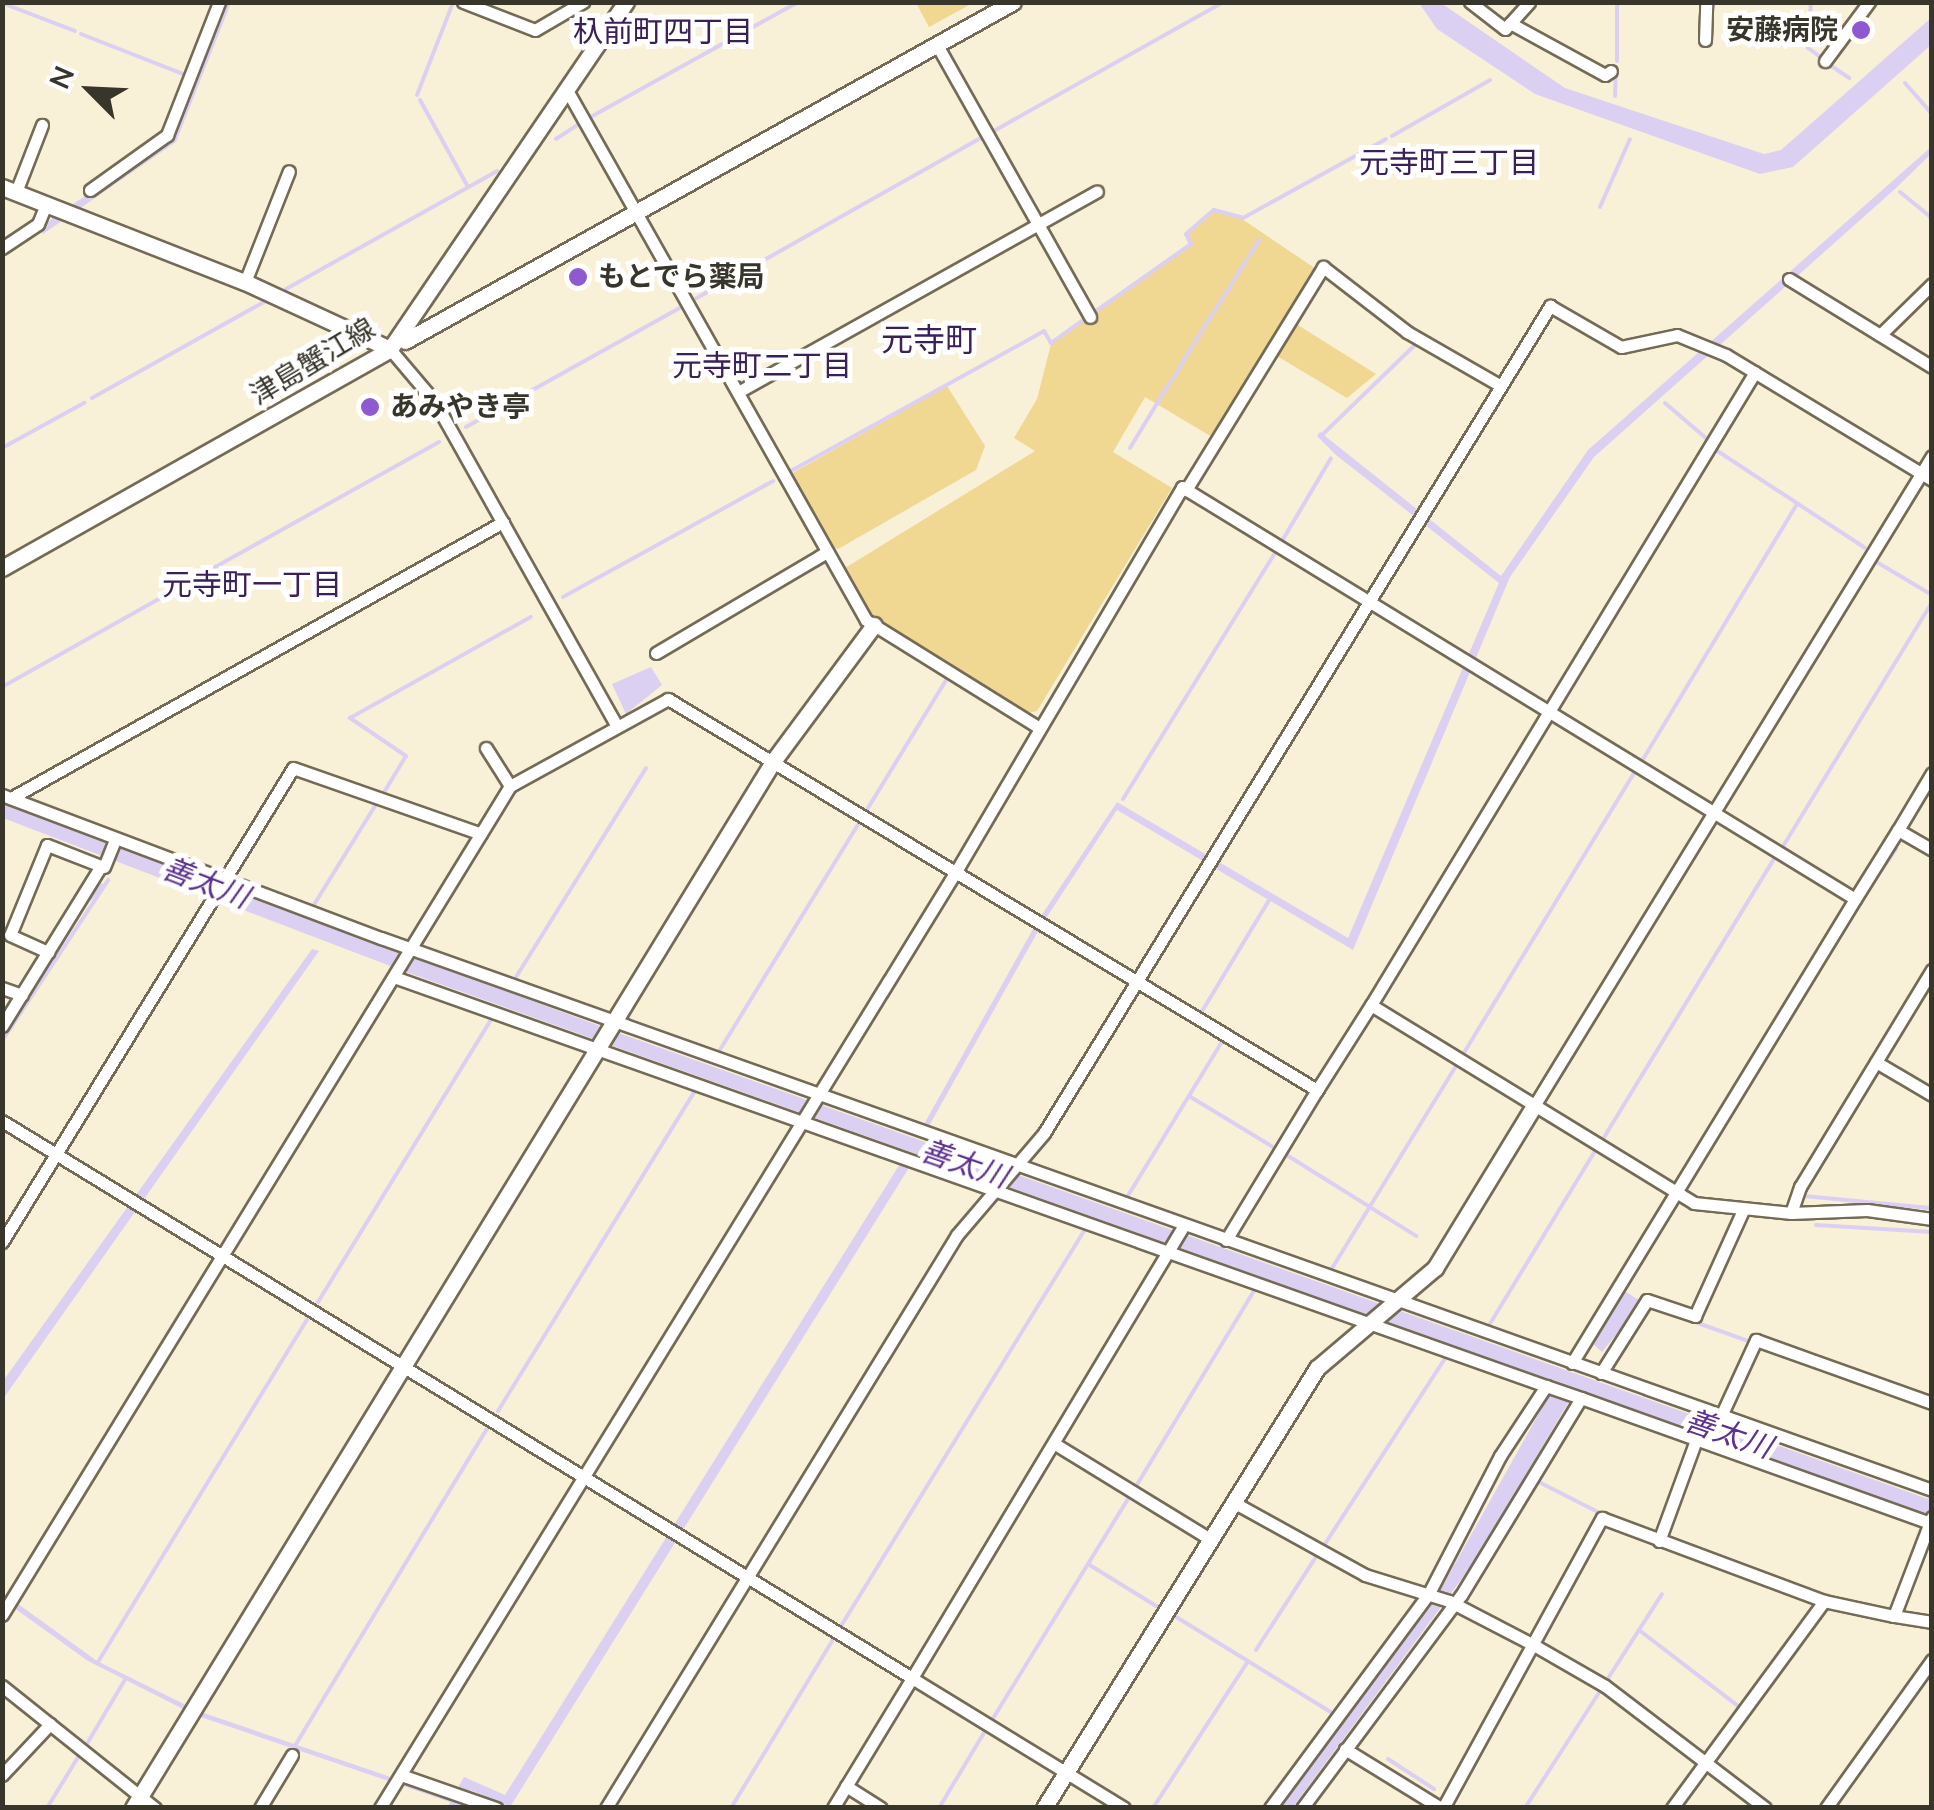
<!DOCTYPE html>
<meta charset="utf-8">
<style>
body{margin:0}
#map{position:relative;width:1934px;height:1810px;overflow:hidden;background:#f9f0d8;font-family:"Nunito Sans","Noto Sans JP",sans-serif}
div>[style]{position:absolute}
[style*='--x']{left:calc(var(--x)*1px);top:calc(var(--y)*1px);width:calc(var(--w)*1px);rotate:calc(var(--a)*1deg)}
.green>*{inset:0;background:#f0d792}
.water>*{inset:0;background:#dcd0f2}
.stream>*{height:4px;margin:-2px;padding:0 2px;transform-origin:2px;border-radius:2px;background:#dcd0f2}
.roads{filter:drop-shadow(2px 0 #736b56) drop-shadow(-2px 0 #736b56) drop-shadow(0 2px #736b56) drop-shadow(0 -2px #736b56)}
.street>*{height:11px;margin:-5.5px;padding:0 5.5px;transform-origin:5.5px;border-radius:5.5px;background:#fff}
.secondary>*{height:15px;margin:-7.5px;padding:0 7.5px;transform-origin:7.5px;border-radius:7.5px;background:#fff}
.dots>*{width:28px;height:28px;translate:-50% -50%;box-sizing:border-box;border:5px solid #fff;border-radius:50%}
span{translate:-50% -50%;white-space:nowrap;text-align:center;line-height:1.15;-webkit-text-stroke:10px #fff;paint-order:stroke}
.poi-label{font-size:28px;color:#38352b;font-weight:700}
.right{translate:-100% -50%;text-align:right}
.left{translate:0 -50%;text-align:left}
.street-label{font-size:28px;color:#38352b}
.neighbourhood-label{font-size:30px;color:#3a2059}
.water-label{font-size:30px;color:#5d318f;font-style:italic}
.quarter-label{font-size:32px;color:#3a2059}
.frame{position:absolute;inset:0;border:5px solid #38352b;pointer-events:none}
.north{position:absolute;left:40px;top:40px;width:100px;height:100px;-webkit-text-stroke:8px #fff;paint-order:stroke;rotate:294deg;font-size:28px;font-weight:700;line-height:40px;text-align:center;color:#38352b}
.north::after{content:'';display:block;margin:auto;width:35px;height:45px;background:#38352b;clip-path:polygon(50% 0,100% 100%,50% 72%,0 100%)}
</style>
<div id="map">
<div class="green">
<div style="clip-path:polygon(916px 3px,973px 3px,929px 27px)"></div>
<div style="clip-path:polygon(1215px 211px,1242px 219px,1316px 269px,1212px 437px,1145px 397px,1113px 452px,1172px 488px,1037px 711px,1027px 713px,869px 615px,845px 568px,1035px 451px,1014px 438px,1037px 399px,1051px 344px,1191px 244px,1187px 235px)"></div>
<div style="clip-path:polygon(1293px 322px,1376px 374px,1347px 398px,1272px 353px)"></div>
<div style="clip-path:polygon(947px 386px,985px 446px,976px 470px,838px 549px,830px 545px,789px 475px)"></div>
</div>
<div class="water">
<div style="clip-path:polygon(225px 3px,231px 3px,176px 142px,43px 234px,40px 229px,56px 215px,173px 139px)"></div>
<div style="clip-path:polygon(1419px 3px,1441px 3px,1565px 88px,1764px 154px,1781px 150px,1931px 18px,1931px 45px,1793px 167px,1760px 174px,1535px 94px,1437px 29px)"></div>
<div style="clip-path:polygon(1931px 147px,1931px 154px,1895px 189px,1594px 457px,1510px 577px,1353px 950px,1117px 810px,1041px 926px,924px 1135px,919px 1133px,1037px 922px,1117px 802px,1348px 938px,1499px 583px,1336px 455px,1317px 436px,1320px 432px,1501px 576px,1588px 450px)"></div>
<div style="clip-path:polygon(651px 667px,662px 685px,626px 714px,612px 684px)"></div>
<div style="clip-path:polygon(2px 803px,616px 1032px,1931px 1500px,1931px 1516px,406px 972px,3px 818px)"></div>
<div style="clip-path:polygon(312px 949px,319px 951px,3px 1399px,3px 1381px)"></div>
<div style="clip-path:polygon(903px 1159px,912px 1163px,510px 1807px,470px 1790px,459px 1807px,448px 1807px,450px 1802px,195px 1715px,88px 1661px,3px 1600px,3px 1593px,97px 1661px,198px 1711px,452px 1798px,464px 1777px,505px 1795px)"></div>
<div style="clip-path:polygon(1623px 1290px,1642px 1302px,1602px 1352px,1592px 1343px)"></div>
<div style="clip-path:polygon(1552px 1390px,1571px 1398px,1475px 1561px,1293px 1807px,1279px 1808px,1433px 1603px)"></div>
</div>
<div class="stream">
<div style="--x:1811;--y:2;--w:46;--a:93.7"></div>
<div style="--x:1808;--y:48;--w:17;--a:36"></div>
<div style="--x:2;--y:3;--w:78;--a:21"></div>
<div style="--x:81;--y:34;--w:110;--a:21.4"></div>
<div style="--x:1617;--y:61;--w:59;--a:-90"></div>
<div style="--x:1827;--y:63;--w:27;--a:34"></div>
<div style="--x:1905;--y:83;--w:41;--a:48.9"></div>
<div style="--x:417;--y:95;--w:97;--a:-68.7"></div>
<div style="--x:1615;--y:96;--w:23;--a:-88"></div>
<div style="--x:420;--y:100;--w:99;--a:61.1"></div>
<div style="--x:587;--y:119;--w:241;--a:-29"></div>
<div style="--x:992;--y:132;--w:266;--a:-29.3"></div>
<div style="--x:1392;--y:136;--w:113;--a:-29.7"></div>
<div style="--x:556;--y:139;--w:30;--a:-33"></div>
<div style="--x:1900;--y:192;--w:41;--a:39.1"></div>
<div style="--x:1600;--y:207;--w:74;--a:-66.2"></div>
<div style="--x:2;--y:256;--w:50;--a:-33.7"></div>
<div style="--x:1249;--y:256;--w:19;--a:-58"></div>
<div style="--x:1235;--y:278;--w:22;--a:-58"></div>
<div style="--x:1791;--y:287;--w:49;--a:31.8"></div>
<div style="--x:286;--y:289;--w:242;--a:-29.2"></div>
<div style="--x:695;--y:299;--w:330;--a:-29.4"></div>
<div style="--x:1214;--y:312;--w:36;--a:-58"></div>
<div style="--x:1092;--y:314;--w:121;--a:-35.3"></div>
<div style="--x:1191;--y:244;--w:11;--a:-117"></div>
<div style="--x:1186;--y:234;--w:37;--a:-41"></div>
<div style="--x:1214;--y:210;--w:30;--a:15"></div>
<div style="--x:1243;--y:218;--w:163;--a:-28.9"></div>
<div style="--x:1193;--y:345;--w:36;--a:-58"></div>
<div style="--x:1173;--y:379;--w:36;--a:-60"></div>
<div style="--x:92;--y:398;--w:201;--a:-29.2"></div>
<div style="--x:1665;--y:403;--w:55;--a:40.6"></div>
<div style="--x:466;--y:427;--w:245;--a:-29.1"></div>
<div style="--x:1321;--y:436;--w:134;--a:-44.1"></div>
<div style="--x:2;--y:448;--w:94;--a:-28.8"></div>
<div style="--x:1130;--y:448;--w:77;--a:-58.8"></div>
<div style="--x:1716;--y:450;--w:178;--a:33.3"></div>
<div style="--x:789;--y:472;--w:291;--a:-28.9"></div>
<div style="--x:1044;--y:331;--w:14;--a:60"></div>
<div style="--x:1051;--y:343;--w:44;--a:-35.8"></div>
<div style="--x:1282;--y:541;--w:96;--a:-59.4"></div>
<div style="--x:1875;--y:561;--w:66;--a:30.8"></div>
<div style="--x:192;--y:580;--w:283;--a:-29.2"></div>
<div style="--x:771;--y:592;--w:62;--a:-29.1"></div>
<div style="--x:563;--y:597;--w:240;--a:-28.9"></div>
<div style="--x:2;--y:687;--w:212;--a:-29.3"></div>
<div style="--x:1642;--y:761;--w:298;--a:-58.9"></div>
<div style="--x:383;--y:794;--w:44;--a:-58.8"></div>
<div style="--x:406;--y:756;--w:68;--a:-145.8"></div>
<div style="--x:350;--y:718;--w:207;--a:-29.2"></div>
<div style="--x:1123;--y:799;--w:291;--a:-58.3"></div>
<div style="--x:868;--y:808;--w:150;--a:-58.6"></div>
<div style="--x:1782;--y:848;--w:288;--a:-58.6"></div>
<div style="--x:90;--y:899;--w:18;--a:-49"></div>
<div style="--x:312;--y:908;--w:126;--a:-58.3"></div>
<div style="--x:1855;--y:908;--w:72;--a:-55.2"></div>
<div style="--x:516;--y:977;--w:246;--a:-58.1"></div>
<div style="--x:1201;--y:1013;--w:135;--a:-58.9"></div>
<div style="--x:2;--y:1041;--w:193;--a:-56.6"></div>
<div style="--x:718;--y:1053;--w:276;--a:-58.5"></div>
<div style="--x:1462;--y:1056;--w:335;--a:-58.7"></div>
<div style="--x:1189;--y:1096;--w:102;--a:31.3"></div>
<div style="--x:1603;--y:1139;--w:332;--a:-58.6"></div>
<div style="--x:1285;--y:1154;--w:155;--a:32"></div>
<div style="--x:1690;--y:1182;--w:190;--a:-59"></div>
<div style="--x:1804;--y:1196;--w:129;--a:5.4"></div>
<div style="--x:1126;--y:1199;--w:186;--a:-58.6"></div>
<div style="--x:1816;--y:1225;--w:116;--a:3.5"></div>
<div style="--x:1331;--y:1270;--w:241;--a:-58.5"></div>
<div style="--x:1635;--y:1270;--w:77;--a:-57.8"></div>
<div style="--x:318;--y:1302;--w:335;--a:-58.5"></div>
<div style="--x:1692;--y:1321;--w:63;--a:19.6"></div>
<div style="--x:1488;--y:1327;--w:210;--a:-58.7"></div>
<div style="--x:498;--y:1411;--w:380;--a:-58.4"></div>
<div style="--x:1535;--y:1480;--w:75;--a:26.9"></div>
<div style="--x:1135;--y:1488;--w:236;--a:-58.9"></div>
<div style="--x:1323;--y:1547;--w:229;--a:-57.1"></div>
<div style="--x:1088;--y:1564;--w:82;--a:31.6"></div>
<div style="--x:1173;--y:1615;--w:187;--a:31.6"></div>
<div style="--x:841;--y:1626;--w:470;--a:-58.4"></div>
<div style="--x:1639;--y:1630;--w:130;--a:37.5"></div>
<div style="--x:1256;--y:1650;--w:111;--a:-57.2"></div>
<div style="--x:98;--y:1662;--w:401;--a:-58.6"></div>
<div style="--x:1607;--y:1680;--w:102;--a:-57.4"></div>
<div style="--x:992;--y:1720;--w:263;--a:-58.4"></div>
<div style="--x:85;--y:1747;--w:80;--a:-59.3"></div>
<div style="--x:293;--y:1749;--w:376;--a:-58.8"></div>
<div style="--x:1388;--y:1759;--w:55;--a:33.1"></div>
<div style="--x:47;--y:1808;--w:63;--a:-58.6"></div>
<div style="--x:731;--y:1808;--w:199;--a:-58.8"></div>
<div style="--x:939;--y:1808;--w:90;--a:-59.1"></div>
<div style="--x:1153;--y:1808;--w:175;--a:-57.1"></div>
<div style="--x:1525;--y:1808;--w:139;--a:-57.3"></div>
</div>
<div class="roads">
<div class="street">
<div style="--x:463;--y:2;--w:77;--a:21.3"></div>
<div style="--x:535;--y:30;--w:56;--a:-30.3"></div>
<div style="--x:1470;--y:2;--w:44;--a:37.6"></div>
<div style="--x:1505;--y:29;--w:36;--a:-48"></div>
<div style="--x:1510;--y:23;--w:108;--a:28.7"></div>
<div style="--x:1605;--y:75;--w:7;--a:-34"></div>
<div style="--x:1705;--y:40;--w:38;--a:-88"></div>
<div style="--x:937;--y:45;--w:312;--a:60.6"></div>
<div style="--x:1825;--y:61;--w:74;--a:-53.3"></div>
<div style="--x:568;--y:92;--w:606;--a:60.56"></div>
<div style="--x:866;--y:620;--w:203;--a:31.9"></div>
<div style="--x:90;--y:190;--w:95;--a:-35.5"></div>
<div style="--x:167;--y:135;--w:143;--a:-68.6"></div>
<div style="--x:16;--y:192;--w:72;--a:-68.8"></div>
<div style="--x:2;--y:248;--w:43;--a:-33.7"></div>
<div style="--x:38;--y:224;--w:22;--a:-68"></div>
<div style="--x:1789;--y:279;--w:168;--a:31.6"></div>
<div style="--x:245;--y:282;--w:119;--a:-68.4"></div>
<div style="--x:1880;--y:335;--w:73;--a:-44.4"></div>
<div style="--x:390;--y:349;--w:70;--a:49.7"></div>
<div style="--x:435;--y:402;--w:368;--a:60.7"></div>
<div style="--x:738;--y:392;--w:411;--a:-29.2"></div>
<div style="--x:1186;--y:490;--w:262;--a:-58.4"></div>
<div style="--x:1323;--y:267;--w:106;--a:37.7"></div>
<div style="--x:1407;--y:332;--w:108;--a:29.9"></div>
<div style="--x:656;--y:653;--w:199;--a:-30.6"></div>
<div style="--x:486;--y:748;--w:45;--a:57.7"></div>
<div style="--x:2;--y:795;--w:405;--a:20.7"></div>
<div style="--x:381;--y:938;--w:1646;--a:19.59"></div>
<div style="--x:11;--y:798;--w:564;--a:-29.29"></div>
<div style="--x:1898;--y:830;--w:66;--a:-59.2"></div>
<div style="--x:104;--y:867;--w:29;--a:-68"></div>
<div style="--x:394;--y:977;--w:1222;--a:19.55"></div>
<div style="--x:2;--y:988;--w:21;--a:19"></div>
<div style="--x:1371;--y:1005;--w:740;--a:-58.76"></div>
<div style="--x:2;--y:1026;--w:188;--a:-58.3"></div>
<div style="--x:101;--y:866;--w:58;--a:-158.7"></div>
<div style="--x:47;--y:845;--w:97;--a:112.3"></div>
<div style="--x:10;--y:935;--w:42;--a:24.1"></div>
<div style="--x:1876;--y:1062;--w:65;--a:30.5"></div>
<div style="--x:1534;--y:1106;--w:762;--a:-58.52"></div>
<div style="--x:2;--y:1121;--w:1067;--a:31.47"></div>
<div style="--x:912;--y:1678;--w:152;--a:121.3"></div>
<div style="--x:1791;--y:1213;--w:28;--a:-71"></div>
<div style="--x:1800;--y:1187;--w:254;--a:-58.7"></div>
<div style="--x:1226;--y:1240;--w:175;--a:-58.8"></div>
<div style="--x:2;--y:1242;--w:556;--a:-58.45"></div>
<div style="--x:293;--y:768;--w:199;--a:19.3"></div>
<div style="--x:1572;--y:1363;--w:543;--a:-58.62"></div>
<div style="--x:1601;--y:1373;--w:86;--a:-57.8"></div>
<div style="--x:1647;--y:1300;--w:51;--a:18.4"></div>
<div style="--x:1695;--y:1316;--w:116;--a:-65.6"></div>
<div style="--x:1581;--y:1398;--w:373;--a:19.7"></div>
<div style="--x:1721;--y:1416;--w:84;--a:-65.3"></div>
<div style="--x:1756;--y:1340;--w:187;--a:19.7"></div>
<div style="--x:1055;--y:1444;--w:182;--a:31.5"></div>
<div style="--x:1233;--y:1502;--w:151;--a:28.9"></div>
<div style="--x:1365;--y:1575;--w:88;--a:17.2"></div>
<div style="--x:1449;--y:1601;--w:93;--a:27.4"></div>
<div style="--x:1532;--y:1644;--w:84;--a:29.9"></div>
<div style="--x:1605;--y:1686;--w:201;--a:37.3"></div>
<div style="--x:1659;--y:1541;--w:108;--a:-69.9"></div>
<div style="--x:2;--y:1615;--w:972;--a:-58.5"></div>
<div style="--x:510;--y:786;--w:180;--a:-28.8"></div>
<div style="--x:668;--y:699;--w:758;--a:31.07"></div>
<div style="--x:1317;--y:1090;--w:101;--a:-57.6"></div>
<div style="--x:1371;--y:1005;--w:379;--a:31.5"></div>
<div style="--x:1694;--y:1203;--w:98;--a:5.9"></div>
<div style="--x:1791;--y:1213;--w:76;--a:-2.3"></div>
<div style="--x:1867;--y:1210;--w:66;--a:7.9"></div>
<div style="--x:1894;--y:1616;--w:38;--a:9"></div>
<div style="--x:2;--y:1686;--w:196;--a:38.6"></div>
<div style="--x:1345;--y:1749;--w:113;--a:31.6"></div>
<div style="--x:2;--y:1775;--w:70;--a:-46.7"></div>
<div style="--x:401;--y:1775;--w:101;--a:19.2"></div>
<div style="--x:846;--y:1786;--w:41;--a:32.2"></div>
<div style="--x:260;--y:1808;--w:62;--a:-58.9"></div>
<div style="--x:380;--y:1808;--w:1103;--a:-58.41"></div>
<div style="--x:958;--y:868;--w:442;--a:-59.5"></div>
<div style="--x:1182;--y:487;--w:789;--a:31.47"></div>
<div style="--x:1855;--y:899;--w:81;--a:-58.1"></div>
<div style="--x:1898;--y:830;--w:39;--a:30"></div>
<div style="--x:606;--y:1808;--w:672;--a:-58.51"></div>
<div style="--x:957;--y:1235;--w:134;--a:-49.5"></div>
<div style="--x:1044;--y:1133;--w:970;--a:-58.54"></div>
<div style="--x:1550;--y:306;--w:82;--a:30"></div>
<div style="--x:1621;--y:347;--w:57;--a:-12.1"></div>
<div style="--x:1677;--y:335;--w:53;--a:22.2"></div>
<div style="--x:1726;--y:355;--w:241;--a:31.2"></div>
<div style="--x:1124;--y:1808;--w:249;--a:-148.5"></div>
<div style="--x:912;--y:1678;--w:528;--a:-59.02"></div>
<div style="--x:1270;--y:1808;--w:267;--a:-53.5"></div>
<div style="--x:1429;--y:1593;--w:154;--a:-62.6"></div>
<div style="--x:1500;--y:1456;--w:84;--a:-56.7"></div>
<div style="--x:1546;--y:1386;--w:37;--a:19"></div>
<div style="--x:1581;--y:1398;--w:231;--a:121.3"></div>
<div style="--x:1461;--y:1595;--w:266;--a:126.7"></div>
<div style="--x:1443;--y:1808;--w:331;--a:-61.3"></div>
<div style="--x:1602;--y:1518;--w:237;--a:20.5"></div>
<div style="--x:1672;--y:1808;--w:257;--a:-53.7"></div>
<div style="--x:1824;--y:1601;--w:72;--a:12.1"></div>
<div style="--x:1894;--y:1616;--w:106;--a:-69"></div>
<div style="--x:1826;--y:1808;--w:182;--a:-54.4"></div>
</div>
<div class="secondary">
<div style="--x:2;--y:187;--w:261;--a:21.4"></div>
<div style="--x:245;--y:282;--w:160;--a:24.8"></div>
<div style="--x:405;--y:341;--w:696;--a:-29.14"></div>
<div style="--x:2;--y:568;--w:446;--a:-29.4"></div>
<div style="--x:390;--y:349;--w:420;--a:-55.8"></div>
<div style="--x:133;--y:1808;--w:1228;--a:-58.55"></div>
<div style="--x:774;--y:760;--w:168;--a:-53.5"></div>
<div style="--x:1044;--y:1808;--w:518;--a:-58.18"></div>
<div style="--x:1317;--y:1368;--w:155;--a:-40.3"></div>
<div style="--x:1435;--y:1268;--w:190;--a:-58.6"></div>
</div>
</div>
<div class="dots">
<div style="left:1861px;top:30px;background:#8f59d1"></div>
<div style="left:578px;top:277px;background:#8f59d1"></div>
<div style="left:370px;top:407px;background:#8f59d1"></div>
</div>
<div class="poi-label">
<span class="right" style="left:1838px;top:30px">安藤病院</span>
<span class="left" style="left:598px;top:277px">もとでら薬局</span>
<span class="left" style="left:390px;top:407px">あみやき亭</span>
</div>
<div class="street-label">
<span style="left:313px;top:362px;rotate:-31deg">津島蟹江線</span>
</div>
<div class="neighbourhood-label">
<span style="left:663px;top:33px">杁前町四丁目</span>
<span style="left:1449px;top:164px">元寺町三丁目</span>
<span style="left:762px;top:367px">元寺町二丁目</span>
<span style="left:252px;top:586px">元寺町一丁目</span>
</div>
<div class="water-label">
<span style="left:205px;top:884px;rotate:21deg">善太川</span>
<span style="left:964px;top:1165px;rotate:19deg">善太川</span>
<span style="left:1728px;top:1435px;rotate:19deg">善太川</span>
</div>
<div class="quarter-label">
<span style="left:929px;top:341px">元寺町</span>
</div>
<div class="frame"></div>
<div class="north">N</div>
</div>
